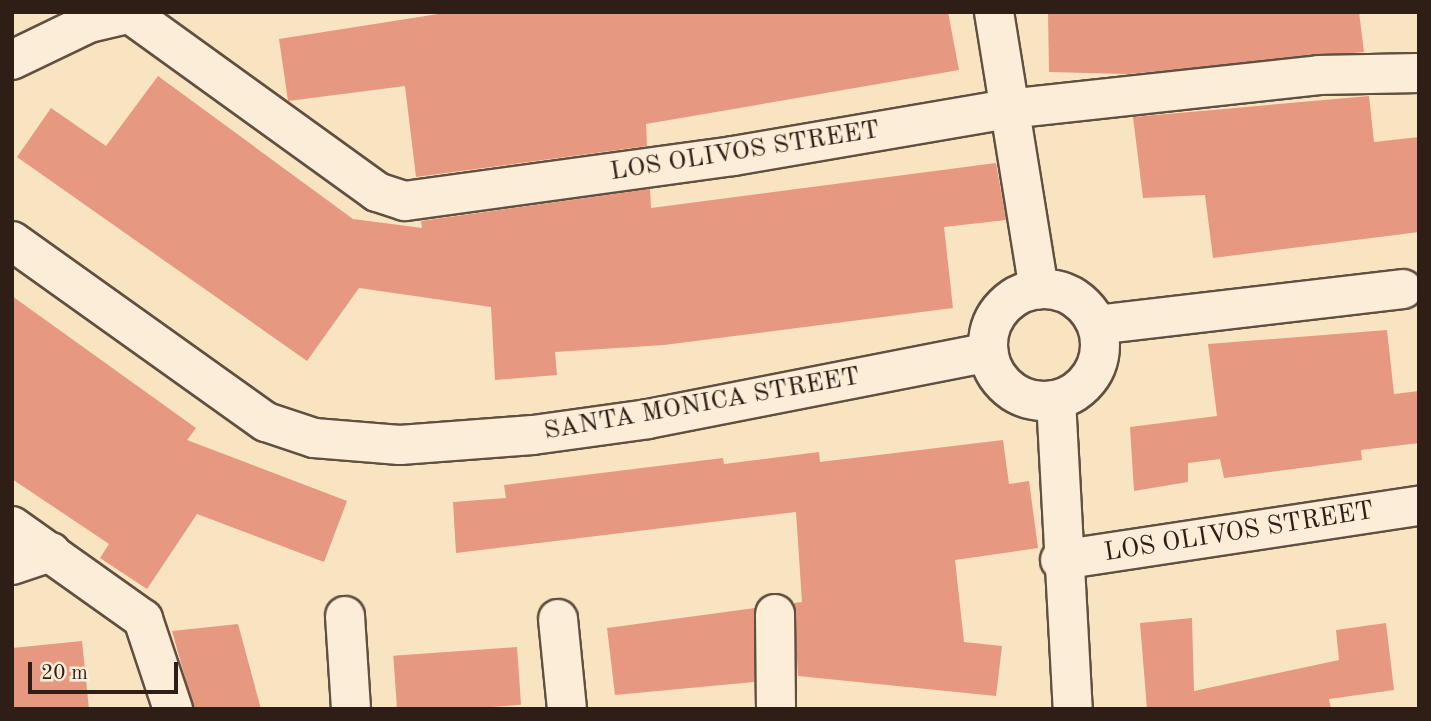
<!DOCTYPE html>
<style>
body{margin:0}
#map{position:relative;width:1431px;height:721px;overflow:hidden;background:#f9e4c1;font-family:"Old Standard TT",serif}
div>[style]{position:absolute}
[style*='--x']{left:calc(var(--x)*1px);top:calc(var(--y)*1px);width:calc(var(--w)*1px);rotate:calc(var(--a)*1deg)}
.building>*{inset:0;background:#e69880;transform-origin:0 0}
.roads{filter:drop-shadow(2px 0 #615041) drop-shadow(-2px 0 #615041) drop-shadow(0 2px #615041) drop-shadow(0 -2px #615041)}
.minor>*{height:38px;margin:-19px;padding:0 19px;transform-origin:19px;border-radius:19px;background:#fbedd7}
.minor>.ring{margin:-19px;padding:0;box-sizing:content-box;background:none;border:38px solid #fbedd7;border-radius:50%}
span{translate:-50% -50%;white-space:nowrap;text-align:center;line-height:1.15;-webkit-text-stroke:6px #fbedd7;paint-order:stroke}
.street-label{font-size:26px;color:#2e1e16}
.frame{position:absolute;inset:0;border:14px solid #2e1e16;pointer-events:none}
.scale{position:absolute;left:28px;top:662px;width:150px;height:32px;box-sizing:border-box;border:4px solid #2e1e16;border-top:0;padding-left:9px;font-size:21px;line-height:24px;white-space:nowrap;color:#2e1e16;-webkit-text-stroke:5px #fbedd7;paint-order:stroke}
</style>
<div id="map">
<div class="building">
<div style="clip-path:polygon(451px 12px,948px 12px,959px 70px,646px 124px,647px 146px,416px 177px,405px 86px,288px 101px,279px 39px)"></div>
<div style="clip-path:polygon(1048px 12px,1359px 12px,1364px 52px,1128px 74px,1049px 72px)"></div>
<div style="clip-path:polygon(158px 76px,353px 219px,422px 228px,421px 221px,650px 189px,651px 208px,996px 163px,1006px 220px,944px 227px,953px 308px,664px 345px,555px 352px,557px 375px,495px 380px,491px 307px,359px 288px,307px 361px,17px 157px,51px 108px,106px 146px)"></div>
<div style="clip-path:polygon(1369px 96px,1374px 142px,1419px 137px,1419px 232px,1213px 258px,1205px 195px,1143px 198px,1133px 117px)"></div>
<div style="clip-path:polygon(12px 296px,196px 428px,187px 440px,347px 501px,324px 562px,197px 514px,147px 589px,100px 558px,109px 544px,12px 479px)"></div>
<div style="clip-path:polygon(1387px 330px,1394px 394px,1419px 391px,1419px 443px,1361px 450px,1362px 460px,1224px 478px,1220px 459px,1188px 463px,1188px 482px,1134px 491px,1130px 427px,1217px 416px,1208px 344px)"></div>
<div style="clip-path:polygon(1003px 440px,1009px 484px,1029px 481px,1038px 548px,955px 560px,964px 642px,1002px 646px,996px 696px,798px 676px,794px 603px,802px 602px,796px 512px,456px 553px,453px 502px,506px 498px,504px 485px,723px 458px,724px 464px,819px 452px,820px 462px)"></div>
<div style="clip-path:polygon(755px 608px,754px 682px,615px 695px,607px 628px)"></div>
<div style="clip-path:polygon(1192px 618px,1194px 691px,1339px 660px,1336px 630px,1386px 623px,1394px 690px,1329px 699px,1331px 709px,1147px 709px,1140px 623px)"></div>
<div style="clip-path:polygon(238px 624px,261px 709px,194px 709px,172px 631px)"></div>
<div style="clip-path:polygon(82px 641px,89px 709px,12px 709px,12px 648px)"></div>
<div style="left:517px;top:647px;width:58px;height:124px;rotate:86deg"></div>
</div>
<div class="roads">
<div class="minor">
<div style="--x:994;--y:12;--w:281;--a:80.8"></div>
<div style="--x:129;--y:13;--w:306;--a:35.8"></div>
<div style="--x:377;--y:192;--w:29;--a:18"></div>
<div style="--x:405;--y:201;--w:331;--a:-7.8"></div>
<div style="--x:733;--y:156;--w:279;--a:-9.7"></div>
<div style="--x:1008;--y:109;--w:313;--a:-6.2"></div>
<div style="--x:1319;--y:75;--w:100;--a:-1.1"></div>
<div style="--x:12;--y:60;--w:85;--a:-25.7"></div>
<div style="--x:89;--y:23;--w:48;--a:-13.2"></div>
<div style="--x:12;--y:241;--w:312;--a:35.5"></div>
<div style="--x:266;--y:422;--w:51;--a:18.4"></div>
<div style="--x:314;--y:438;--w:86;--a:4.7"></div>
<div style="--x:400;--y:445;--w:133;--a:-4.3"></div>
<div style="--x:533;--y:435;--w:116;--a:-7.9"></div>
<div style="--x:648;--y:419;--w:347;--a:-11.1"></div>
<div class="ring" style="left:988px;top:289px;width:74px;height:74px"></div>
<div style="--x:1097;--y:325;--w:308;--a:-6.7"></div>
<div style="--x:1056;--y:400;--w:309;--a:86.9"></div>
<div style="--x:12;--y:526;--w:161;--a:35.4"></div>
<div style="--x:143;--y:619;--w:95;--a:71.6"></div>
<div style="--x:1060;--y:560;--w:363;--a:-8.6"></div>
<div style="--x:12;--y:565;--w:41;--a:-18.4"></div>
<div style="--x:775;--y:614;--w:95;--a:89.4"></div>
<div style="--x:345;--y:616;--w:93;--a:86.3"></div>
<div style="--x:558;--y:619;--w:90;--a:84.3"></div>
</div>
</div>
<div class="street-label">
<span style="left:745px;top:152px;rotate:-9deg">LOS OLIVOS STREET</span>
<span style="left:702px;top:405px;rotate:-10deg">SANTA MONICA STREET</span>
<span style="left:1239px;top:533px;rotate:-9deg">LOS OLIVOS STREET</span>
</div>
<div class="frame"></div>
<div class="scale">20 m</div>
</div>
